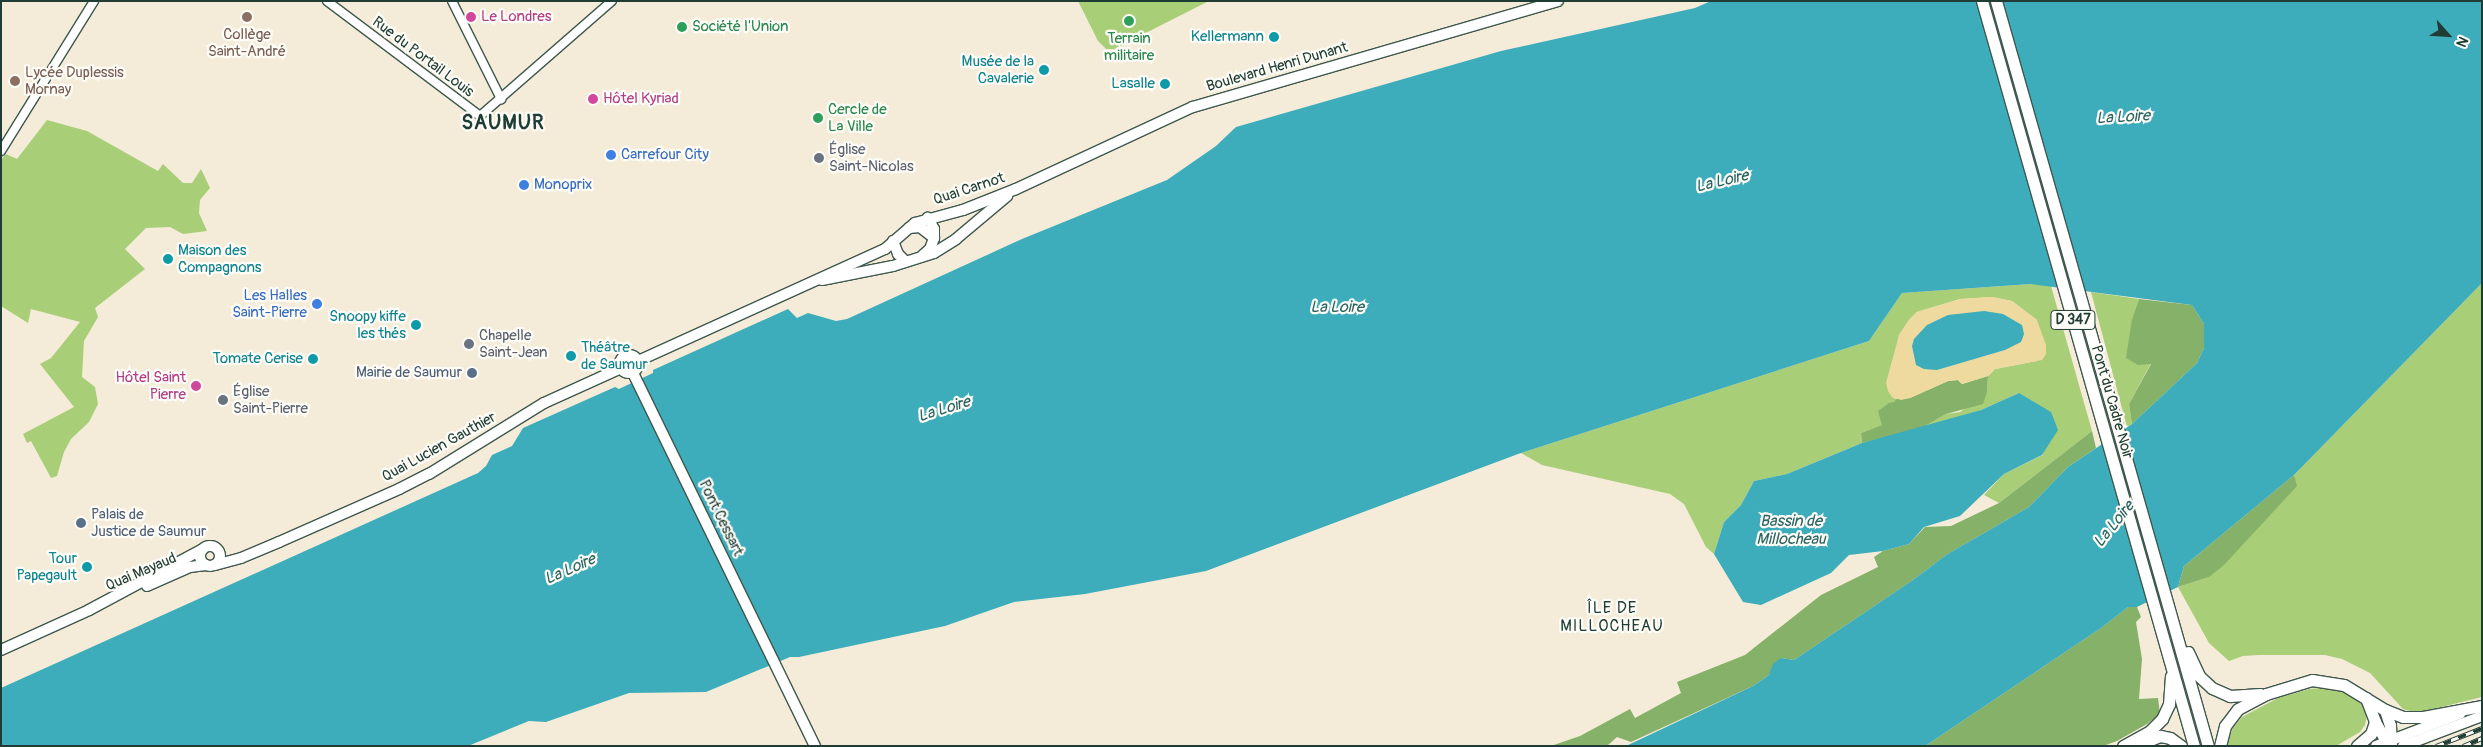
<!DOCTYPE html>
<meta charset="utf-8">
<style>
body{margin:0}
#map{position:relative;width:2483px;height:747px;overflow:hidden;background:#f4ecd8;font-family:Pangolin,sans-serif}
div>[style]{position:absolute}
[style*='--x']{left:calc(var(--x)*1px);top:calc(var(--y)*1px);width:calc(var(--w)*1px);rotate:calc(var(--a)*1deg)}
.green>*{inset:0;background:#a9ce78}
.forest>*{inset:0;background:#86b168}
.sand>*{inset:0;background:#eeda9e}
.water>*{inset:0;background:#3dacbb}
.roads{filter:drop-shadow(1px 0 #3f574d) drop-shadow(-1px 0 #3f574d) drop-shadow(0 1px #3f574d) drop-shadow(0 -1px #3f574d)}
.minor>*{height:8px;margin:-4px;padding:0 4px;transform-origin:4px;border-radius:4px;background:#fff}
.major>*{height:10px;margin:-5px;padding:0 5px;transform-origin:5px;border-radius:5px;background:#fff}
.major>.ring{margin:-5px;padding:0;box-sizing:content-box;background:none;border:10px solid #fff;border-radius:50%}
.highway>*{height:11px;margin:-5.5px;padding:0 5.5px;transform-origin:5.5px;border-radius:5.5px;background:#fff}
.rail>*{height:4.5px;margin-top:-2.25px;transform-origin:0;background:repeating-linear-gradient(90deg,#fdfcf7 0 8px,#1f3d34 0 16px);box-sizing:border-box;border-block:1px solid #1f3d34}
.dots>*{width:14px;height:14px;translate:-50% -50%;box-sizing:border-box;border:2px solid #fdfcf7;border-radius:50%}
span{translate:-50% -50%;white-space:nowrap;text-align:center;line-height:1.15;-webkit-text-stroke:4.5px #fdfcf7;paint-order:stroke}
.shield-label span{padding:1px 4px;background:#fdfcf7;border:1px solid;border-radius:4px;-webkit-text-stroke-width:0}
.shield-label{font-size:14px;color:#1f3d34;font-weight:700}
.hotel-label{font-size:15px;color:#b23c85}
.left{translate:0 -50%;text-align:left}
.right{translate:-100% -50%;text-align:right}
.leisure-label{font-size:15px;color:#27864d}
.education-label{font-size:15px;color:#785e54}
.culture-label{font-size:15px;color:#0d838f}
.street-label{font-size:15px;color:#1f3d34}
.worship-label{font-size:15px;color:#5b616d}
.shop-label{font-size:15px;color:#366cbe}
.service-label{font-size:15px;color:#4e5e75}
.water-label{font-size:16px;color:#2a6463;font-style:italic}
.neighbourhood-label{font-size:16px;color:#1f3d34;letter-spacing:1px}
.district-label{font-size:20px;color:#1f3d34;font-weight:700;letter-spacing:1px}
.frame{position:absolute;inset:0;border:2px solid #1f3d34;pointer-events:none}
.north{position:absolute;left:2423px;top:10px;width:50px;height:50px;-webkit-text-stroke:4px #fdfcf7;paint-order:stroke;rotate:116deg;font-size:14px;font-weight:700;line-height:20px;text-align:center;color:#1f3d34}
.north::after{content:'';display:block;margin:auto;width:18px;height:22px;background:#1f3d34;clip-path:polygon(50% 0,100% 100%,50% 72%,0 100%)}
</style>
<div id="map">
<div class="green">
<div style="clip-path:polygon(1078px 1px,1209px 1px,1114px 49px,1106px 49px,1098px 41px)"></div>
<div style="clip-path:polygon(47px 120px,87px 131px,158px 171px,163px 164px,183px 183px,192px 183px,201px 169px,210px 188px,200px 200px,199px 213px,207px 231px,183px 234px,170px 227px,146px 228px,125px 249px,145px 269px,95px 308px,98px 317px,84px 341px,82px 377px,95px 387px,98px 404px,89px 422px,71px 439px,64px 452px,57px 476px,51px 478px,31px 441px,27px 443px,23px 434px,74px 407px,40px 364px,51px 358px,80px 322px,31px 309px,28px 323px,1px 306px,1px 160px,6px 154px,17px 159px)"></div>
<div style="clip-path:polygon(2482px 283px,2482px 697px,2417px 713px,2403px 709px,2370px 673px,2342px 659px,2325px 655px,2259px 655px,2243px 656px,2229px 661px,2209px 643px,2178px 587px,2209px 577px,2296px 486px,2294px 475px)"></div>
<div style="clip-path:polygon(2031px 284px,2051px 286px,2092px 431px,1999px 503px,1984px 495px,2004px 474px,2043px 455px,2019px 393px,1981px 410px,1920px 429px,1946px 414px,1960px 412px,1987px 392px,1988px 376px,1995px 369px,2037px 361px,2037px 320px,2012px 301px,1992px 297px,1960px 299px,1917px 312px,1909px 320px,1899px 335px,1892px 397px,1896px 399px,1882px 425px,1861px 433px,1862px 443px,1787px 474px,1754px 481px,1741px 505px,1724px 522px,1714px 554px,1706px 547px,1684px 504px,1670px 494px,1542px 465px,1521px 453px,1869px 341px,1902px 293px)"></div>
<div style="clip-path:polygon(2091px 292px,2139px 299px,2132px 319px,2151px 363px,2129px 404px,2132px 424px,2127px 427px)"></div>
<div style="clip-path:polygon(2332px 687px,2352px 695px,2361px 703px,2367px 715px,2365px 725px,2360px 732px,2336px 746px,2225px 746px,2233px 728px,2242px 717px,2278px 698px,2309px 689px)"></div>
</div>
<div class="forest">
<div style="clip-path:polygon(2139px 299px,2192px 305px,2204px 324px,2204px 348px,2197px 363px,2132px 424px,2129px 404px,2151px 364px,2138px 365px,2126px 358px,2132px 319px)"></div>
<div style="clip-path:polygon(1988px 376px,1987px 392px,1983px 404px,1946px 414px,1920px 429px,1862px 443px,1861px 433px,1882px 425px,1878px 411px,1889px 403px,1894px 402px,1896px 399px,1910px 398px,1948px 381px,1958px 380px,1962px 384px)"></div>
<div style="clip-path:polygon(2092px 431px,2096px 448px,2068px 467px,2029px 507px,1946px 555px,1913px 580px,1794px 660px,1781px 658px,1769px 675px,1753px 686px,1631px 742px,1617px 737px,1607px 746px,1551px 746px,1580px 736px,1630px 709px,1635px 718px,1681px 693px,1677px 682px,1745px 655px,1821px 595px,1878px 567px,1874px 557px,1883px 551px,1909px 544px,1925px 527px,1951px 526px,1999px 503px)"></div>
<div style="clip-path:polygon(2294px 475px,2297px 486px,2224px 565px,2209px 577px,2178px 587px,2184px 566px)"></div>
<div style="clip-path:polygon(2128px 607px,2137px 607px,2141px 617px,2136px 622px,2142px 659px,2139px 699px,2158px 698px,2160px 714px,2147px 724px,2117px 741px,2103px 746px,1925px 746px,2101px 628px)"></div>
</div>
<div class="sand">
<div style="clip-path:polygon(evenodd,1992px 297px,2012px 301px,2037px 320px,2046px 345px,2046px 354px,2042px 360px,1995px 369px,1988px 376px,1962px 384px,1958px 380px,1948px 381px,1910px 398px,1901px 400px,1892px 397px,1888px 391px,1886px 383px,1899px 335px,1909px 320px,1917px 312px,1960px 299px,1992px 297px,2003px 314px,2022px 325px,2005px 350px,1937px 370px,2003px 314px)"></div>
</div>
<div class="water">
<div style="clip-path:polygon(1711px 1px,2482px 1px,2482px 283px,2294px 475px,2184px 566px,2178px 587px,2137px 607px,2128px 607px,2101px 628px,1925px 746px,1626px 746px,1753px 686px,1769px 675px,1773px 664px,1781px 658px,1794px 660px,1913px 580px,1946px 555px,2029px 507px,2068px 467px,2132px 424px,2197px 363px,2204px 348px,2204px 324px,2192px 305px,2031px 284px,1902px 293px,1869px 341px,1518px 454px,1206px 571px,1085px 594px,1014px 602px,945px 626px,799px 657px,790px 657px,706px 692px,629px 693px,546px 722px,529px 721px,468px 746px,1px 746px,1px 688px,478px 473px,486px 466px,492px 455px,512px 446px,523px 428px,615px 387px,619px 389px,653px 373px,653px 370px,788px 309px,797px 318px,808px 313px,836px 321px,847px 319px,1022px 239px,1167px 180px,1216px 146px,1236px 127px,1501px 51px,1695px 8px)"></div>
<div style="clip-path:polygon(1984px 311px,2003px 314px,2022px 325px,2024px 334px,2021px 342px,2005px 350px,1937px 370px,1924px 369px,1916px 365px,1912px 346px,1914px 339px,1927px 325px,1948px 315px)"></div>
<div style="clip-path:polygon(2019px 393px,2051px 412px,2058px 430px,2042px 455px,2004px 474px,1960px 516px,1924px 527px,1909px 544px,1883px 551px,1849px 555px,1831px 573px,1761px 605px,1743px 602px,1714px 554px,1724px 522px,1741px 505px,1754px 481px,1787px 474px,1862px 443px,1981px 410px)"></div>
</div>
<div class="roads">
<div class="minor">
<div style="--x:327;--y:1;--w:191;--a:36.9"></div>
<div style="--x:480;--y:116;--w:175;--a:-41.1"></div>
<div style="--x:452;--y:1;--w:110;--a:63.4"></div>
<div style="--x:1;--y:151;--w:176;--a:-58.2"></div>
</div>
<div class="major">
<div style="--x:909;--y:228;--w:11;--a:-5"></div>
<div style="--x:920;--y:227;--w:18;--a:38"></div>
<div style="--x:893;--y:241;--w:14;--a:69"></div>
<div style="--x:898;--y:254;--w:11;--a:45"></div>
<div style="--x:923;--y:255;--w:9;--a:-41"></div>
<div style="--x:930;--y:249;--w:12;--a:-70"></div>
<div style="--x:934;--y:238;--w:9;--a:-90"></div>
<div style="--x:934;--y:229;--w:13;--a:-119"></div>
<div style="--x:822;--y:280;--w:72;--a:-11.2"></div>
<div style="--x:893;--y:266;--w:43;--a:-17.6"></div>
<div style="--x:934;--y:253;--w:26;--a:-32"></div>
<div style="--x:956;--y:239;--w:67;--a:-40.1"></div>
<div class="ring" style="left:620px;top:355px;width:8px;height:8px"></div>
<div style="--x:638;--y:361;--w:271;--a:-24.4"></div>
<div style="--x:885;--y:249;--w:40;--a:-41"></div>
<div style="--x:915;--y:223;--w:50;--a:-15.2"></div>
<div style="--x:963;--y:210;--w:57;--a:-21.6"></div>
<div style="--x:1016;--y:189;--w:195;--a:-24.9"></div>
<div style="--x:1193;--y:107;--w:380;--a:-16.2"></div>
<div style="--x:633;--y:373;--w:415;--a:64"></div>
<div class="ring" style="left:200px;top:546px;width:10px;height:10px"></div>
<div style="--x:215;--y:565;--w:27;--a:-15"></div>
<div style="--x:241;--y:558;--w:41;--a:-22.8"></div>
<div style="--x:279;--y:542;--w:131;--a:-23.8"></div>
<div style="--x:399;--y:489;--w:34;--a:-27"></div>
<div style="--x:429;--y:474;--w:135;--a:-31.7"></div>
<div style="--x:544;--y:403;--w:85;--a:-24.4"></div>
<div style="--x:147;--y:586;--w:47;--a:-23.8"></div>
<div style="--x:190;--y:567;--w:16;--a:-7"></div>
<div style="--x:1;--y:650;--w:97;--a:-24.4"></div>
<div style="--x:89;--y:610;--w:129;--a:-28.2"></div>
<div style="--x:2376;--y:746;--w:90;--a:-20.9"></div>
<div style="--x:2403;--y:746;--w:85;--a:-20.8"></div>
</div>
<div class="highway">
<div style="--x:1982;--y:1;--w:775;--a:74.12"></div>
<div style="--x:1996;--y:1;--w:775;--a:74.12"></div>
<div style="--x:2188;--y:652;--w:26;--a:65"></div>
<div style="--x:2199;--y:676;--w:18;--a:43"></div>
<div style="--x:2212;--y:688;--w:20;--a:24"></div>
<div style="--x:2230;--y:696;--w:30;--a:-4"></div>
<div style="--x:2366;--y:698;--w:26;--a:69"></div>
<div style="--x:2375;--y:722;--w:28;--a:60"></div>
<div style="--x:2385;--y:710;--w:16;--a:72"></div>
<div style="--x:2390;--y:725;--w:21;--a:87"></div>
<div style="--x:2141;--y:744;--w:21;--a:-23"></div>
<div style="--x:2160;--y:736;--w:10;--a:11"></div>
<div style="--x:2170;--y:738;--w:14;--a:36"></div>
<div style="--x:2123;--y:746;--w:31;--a:-29"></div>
<div style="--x:2150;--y:731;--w:17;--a:-45"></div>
<div style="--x:2162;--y:719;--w:17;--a:-65"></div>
<div style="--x:2169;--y:704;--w:28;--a:-86"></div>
<div style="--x:2220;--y:746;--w:21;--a:-76"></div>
<div style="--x:2225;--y:726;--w:21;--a:-53"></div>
<div style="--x:2238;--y:709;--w:32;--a:-28"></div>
<div style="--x:2266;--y:694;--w:48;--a:-16.9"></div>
<div style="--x:2312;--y:680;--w:32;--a:9"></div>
<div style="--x:2344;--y:685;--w:48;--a:31.4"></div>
<div style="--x:2385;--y:710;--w:19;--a:21"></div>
<div style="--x:2403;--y:717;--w:20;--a:0"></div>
<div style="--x:2423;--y:717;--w:60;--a:-10.6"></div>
<div style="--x:2357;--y:746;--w:18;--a:-41"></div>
<div style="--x:2371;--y:734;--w:13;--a:-72"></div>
</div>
</div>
<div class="rail">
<div style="--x:2436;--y:746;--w:49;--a:-21.4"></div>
<div style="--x:2463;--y:746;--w:21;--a:-23"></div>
</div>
<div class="dots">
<div style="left:247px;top:17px;background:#8d6e63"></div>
<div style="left:471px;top:17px;background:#d1479c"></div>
<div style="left:1129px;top:21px;background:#2e9e5b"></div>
<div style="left:682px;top:27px;background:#2e9e5b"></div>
<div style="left:1274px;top:37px;background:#0f9aa8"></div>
<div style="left:1044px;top:70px;background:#0f9aa8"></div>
<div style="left:15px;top:81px;background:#8d6e63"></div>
<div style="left:1165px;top:84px;background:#0f9aa8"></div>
<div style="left:593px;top:99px;background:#d1479c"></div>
<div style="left:818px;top:118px;background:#2e9e5b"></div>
<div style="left:611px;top:155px;background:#3f7fe0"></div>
<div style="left:819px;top:158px;background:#6b7280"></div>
<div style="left:524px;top:185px;background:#3f7fe0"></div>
<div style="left:168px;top:259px;background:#0f9aa8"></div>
<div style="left:317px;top:304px;background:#3f7fe0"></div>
<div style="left:416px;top:325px;background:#0f9aa8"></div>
<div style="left:469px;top:344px;background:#6b7280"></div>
<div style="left:571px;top:356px;background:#0f9aa8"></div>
<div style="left:313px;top:359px;background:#0f9aa8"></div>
<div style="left:472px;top:373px;background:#5c6f8a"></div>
<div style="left:196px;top:386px;background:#d1479c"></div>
<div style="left:223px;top:400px;background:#6b7280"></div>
<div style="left:81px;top:523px;background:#5c6f8a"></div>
<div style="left:87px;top:567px;background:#0f9aa8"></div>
</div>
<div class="shield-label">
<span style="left:2073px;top:320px">D 347</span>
</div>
<div class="hotel-label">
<span class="left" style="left:481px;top:17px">Le Londres</span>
<span class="left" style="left:603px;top:99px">Hôtel Kyriad</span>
<span class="right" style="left:186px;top:386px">Hôtel Saint<br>Pierre</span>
</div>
<div class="leisure-label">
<span class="left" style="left:692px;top:27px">Société l'Union</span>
<span style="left:1129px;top:47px">Terrain<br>militaire</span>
<span class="left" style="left:828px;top:118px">Cercle de<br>La Ville</span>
</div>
<div class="education-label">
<span style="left:247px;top:43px">Collège<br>Saint-André</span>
<span class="left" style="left:25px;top:81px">Lycée Duplessis<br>Mornay</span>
</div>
<div class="culture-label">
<span class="right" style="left:1264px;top:37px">Kellermann</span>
<span class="right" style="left:1034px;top:70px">Musée de la<br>Cavalerie</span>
<span class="right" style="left:1155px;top:84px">Lasalle</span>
<span class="left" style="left:178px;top:259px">Maison des<br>Compagnons</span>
<span class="right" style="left:406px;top:325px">Snoopy kiffe<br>les thés</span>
<span class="left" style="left:581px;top:356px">Théâtre<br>de Saumur</span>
<span class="right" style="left:303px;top:359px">Tomate Cerise</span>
<span class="right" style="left:77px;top:567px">Tour<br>Papegault</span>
</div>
<div class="street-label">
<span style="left:423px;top:57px;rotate:37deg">Rue du Portail Louis</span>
<span style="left:1277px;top:67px;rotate:-16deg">Boulevard Henri Dunant</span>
<span style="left:969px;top:189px;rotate:-18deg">Quai Carnot</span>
<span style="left:2112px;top:402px;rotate:74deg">Pont du Cadre Noir</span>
<span style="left:439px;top:447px;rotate:-29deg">Quai Lucien Gauthier</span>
<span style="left:721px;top:518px;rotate:64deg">Pont Cessart</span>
<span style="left:141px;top:572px;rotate:-23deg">Quai Mayaud</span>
</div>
<div class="worship-label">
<span class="left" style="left:829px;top:158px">Église<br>Saint-Nicolas</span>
<span class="left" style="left:479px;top:344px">Chapelle<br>Saint-Jean</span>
<span class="left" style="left:233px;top:400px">Église<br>Saint-Pierre</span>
</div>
<div class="shop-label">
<span class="left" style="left:621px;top:155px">Carrefour City</span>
<span class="left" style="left:534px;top:185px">Monoprix</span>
<span class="right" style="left:307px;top:304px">Les Halles<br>Saint-Pierre</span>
</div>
<div class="service-label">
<span class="right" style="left:462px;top:373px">Mairie de Saumur</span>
<span class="left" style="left:91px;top:523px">Palais de<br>Justice de Saumur</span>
</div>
<div class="water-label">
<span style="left:2123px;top:117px;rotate:-3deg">La Loire</span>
<span style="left:1722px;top:181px;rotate:-13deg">La Loire</span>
<span style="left:1337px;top:307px">La Loire</span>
<span style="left:944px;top:409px;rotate:-17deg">La Loire</span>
<span style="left:1791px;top:530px">Bassin de<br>Millocheau</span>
<span style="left:2114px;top:524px;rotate:-51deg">La Loire</span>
<span style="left:570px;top:569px;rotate:-24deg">La Loire</span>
</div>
<div class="neighbourhood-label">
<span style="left:1612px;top:617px">ÎLE DE<br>MILLOCHEAU</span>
</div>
<div class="district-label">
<span style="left:503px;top:122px">SAUMUR</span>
</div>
<div class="frame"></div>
<div class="north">N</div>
</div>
